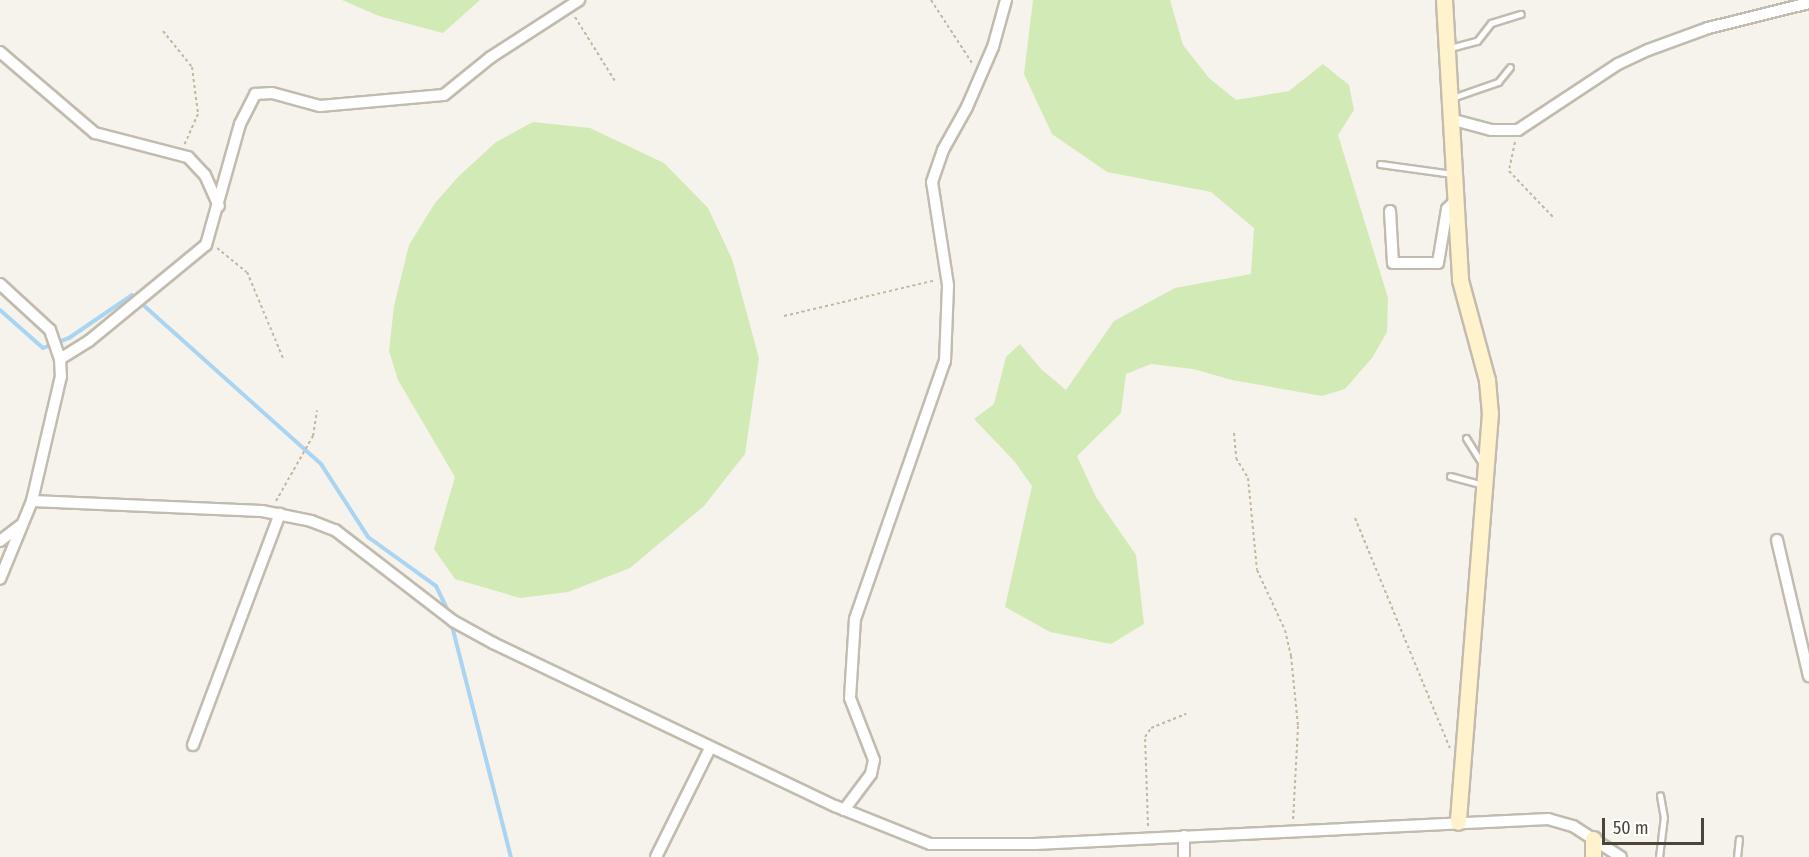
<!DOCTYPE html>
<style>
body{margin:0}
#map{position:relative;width:1809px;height:857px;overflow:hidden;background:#f6f3ec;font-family:"Fira Sans Condensed",sans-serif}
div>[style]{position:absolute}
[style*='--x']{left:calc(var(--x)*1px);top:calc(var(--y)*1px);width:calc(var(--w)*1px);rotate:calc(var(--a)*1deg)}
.green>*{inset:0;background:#d2eab5}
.stream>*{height:4px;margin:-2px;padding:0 2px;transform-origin:2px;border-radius:2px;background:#a9d4f2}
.path>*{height:2px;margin-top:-1px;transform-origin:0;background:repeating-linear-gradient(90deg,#c4b79f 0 3px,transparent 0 6px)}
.roads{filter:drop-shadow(2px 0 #c2bbae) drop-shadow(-2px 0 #c2bbae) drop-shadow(0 2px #c2bbae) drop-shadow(0 -2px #c2bbae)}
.lane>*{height:5px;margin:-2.5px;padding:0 2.5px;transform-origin:2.5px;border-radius:2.5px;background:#fff}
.street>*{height:10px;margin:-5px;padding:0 5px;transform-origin:5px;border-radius:5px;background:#fff}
.secondary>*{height:15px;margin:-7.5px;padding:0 7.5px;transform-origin:7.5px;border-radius:7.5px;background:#fff3cd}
span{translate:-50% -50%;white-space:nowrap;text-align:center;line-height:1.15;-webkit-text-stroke:4.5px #fff;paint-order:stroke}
.scale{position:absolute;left:1602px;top:818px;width:102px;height:27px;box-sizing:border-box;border:3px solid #4b4439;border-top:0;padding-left:8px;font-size:18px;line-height:21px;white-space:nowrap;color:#4b4439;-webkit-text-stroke:4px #fff;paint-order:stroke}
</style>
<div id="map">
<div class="green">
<div style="clip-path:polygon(342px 0,480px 0,443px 33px,379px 16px)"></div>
<div style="clip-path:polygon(1033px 0,1170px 0,1183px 45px,1209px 78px,1236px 100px,1289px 91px,1323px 64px,1349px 85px,1354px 110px,1338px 135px,1388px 298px,1387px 332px,1372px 358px,1345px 389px,1322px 396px,1232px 380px,1193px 369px,1151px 364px,1126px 374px,1121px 413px,1077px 456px,1096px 497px,1136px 555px,1144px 624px,1111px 644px,1050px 632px,1005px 607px,1032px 486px,1015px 462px,974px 419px,994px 404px,1006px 357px,1020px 344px,1041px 369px,1066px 390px,1114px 321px,1175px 288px,1251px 274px,1254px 228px,1211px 192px,1107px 172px,1052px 134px,1024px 74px)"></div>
<div style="clip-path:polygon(533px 122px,590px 128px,664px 163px,708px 208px,732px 259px,759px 358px,745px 454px,704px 506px,630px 568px,568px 592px,520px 598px,455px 579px,434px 549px,455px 477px,398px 380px,389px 351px,394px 306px,409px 245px,435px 203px,458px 177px,496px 142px)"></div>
</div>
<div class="stream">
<div style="--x:0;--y:310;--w:57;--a:41.5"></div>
<div style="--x:43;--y:348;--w:28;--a:-21"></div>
<div style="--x:69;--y:338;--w:76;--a:-34.3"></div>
<div style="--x:132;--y:295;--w:254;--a:41.8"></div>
<div style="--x:321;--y:464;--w:87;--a:57.2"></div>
<div style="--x:368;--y:537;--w:84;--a:35.8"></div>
<div style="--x:436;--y:586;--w:32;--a:64"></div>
<div style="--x:451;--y:622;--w:243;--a:75.7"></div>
</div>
<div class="path">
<div style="--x:931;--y:0;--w:75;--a:56.9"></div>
<div style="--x:575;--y:17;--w:75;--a:58"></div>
<div style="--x:163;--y:31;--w:46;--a:51.1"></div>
<div style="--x:192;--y:67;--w:47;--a:82.7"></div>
<div style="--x:198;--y:114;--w:34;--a:114"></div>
<div style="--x:1515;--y:142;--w:30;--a:102"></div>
<div style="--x:1509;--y:171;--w:64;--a:46.3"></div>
<div style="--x:217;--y:248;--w:38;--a:39"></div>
<div style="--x:247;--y:272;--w:93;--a:67.3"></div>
<div style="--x:784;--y:316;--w:156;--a:-13.3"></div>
<div style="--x:1234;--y:433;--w:25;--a:85"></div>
<div style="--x:1236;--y:458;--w:23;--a:59"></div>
<div style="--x:1248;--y:478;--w:92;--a:84.4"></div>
<div style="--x:1257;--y:570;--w:66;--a:65"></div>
<div style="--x:1285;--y:630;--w:27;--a:77"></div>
<div style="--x:1291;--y:656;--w:70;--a:84.3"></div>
<div style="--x:1298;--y:726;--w:95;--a:93"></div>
<div style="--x:276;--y:501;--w:75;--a:-60.4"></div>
<div style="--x:313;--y:436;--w:26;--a:-81"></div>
<div style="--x:1355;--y:518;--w:249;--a:67.6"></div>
<div style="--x:1148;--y:826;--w:89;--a:-91.9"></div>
<div style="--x:1145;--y:737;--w:11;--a:-56"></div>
<div style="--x:1151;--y:728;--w:38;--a:-22"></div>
</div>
<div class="roads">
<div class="lane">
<div style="--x:1450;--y:48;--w:28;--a:-15"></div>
<div style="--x:1477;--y:41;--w:23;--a:-52"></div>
<div style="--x:1491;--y:23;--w:31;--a:-17"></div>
<div style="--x:1452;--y:98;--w:49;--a:-19.2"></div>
<div style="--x:1498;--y:82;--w:19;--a:-51"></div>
<div style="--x:1380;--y:164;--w:73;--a:7.9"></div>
<div style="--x:1466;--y:438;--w:31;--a:58"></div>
<div style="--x:1450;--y:476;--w:34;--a:15"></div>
<div style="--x:1659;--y:857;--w:39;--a:-83"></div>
<div style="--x:1664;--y:818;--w:23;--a:-100"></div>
<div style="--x:1737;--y:857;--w:18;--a:-84"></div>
</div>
<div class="street">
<div style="--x:0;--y:52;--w:125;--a:40.5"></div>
<div style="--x:95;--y:133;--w:96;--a:14.5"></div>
<div style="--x:188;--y:157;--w:25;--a:47"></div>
<div style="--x:205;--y:175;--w:34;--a:66"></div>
<div style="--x:1454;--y:120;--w:39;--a:15"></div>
<div style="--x:1492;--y:130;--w:26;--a:0"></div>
<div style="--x:1518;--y:130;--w:120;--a:-33.4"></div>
<div style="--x:1618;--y:64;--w:33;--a:-25"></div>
<div style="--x:1648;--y:50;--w:64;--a:-20.1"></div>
<div style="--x:1708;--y:28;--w:104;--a:-13.9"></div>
<div style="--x:1390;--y:211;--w:52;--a:86.7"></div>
<div style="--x:1393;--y:263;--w:45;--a:0"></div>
<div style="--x:1438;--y:263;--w:55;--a:-80.5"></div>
<div style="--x:1447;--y:209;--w:11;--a:-45"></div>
<div style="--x:0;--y:284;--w:68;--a:42.6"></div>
<div style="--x:50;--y:330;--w:31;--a:71"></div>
<div style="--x:60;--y:359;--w:17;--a:87"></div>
<div style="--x:61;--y:376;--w:128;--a:103.1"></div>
<div style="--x:32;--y:501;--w:84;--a:112.3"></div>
<div style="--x:60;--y:359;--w:34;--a:-32"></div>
<div style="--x:89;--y:341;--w:151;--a:-39.4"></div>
<div style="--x:206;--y:245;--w:126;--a:-74.3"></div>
<div style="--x:240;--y:124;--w:34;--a:-63"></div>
<div style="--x:255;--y:94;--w:17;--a:-3"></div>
<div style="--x:272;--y:93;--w:50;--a:15.2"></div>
<div style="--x:320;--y:106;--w:124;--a:-5.1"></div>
<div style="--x:444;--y:95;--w:60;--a:-39"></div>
<div style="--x:491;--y:57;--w:105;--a:-32.9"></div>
<div style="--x:32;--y:501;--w:230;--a:2.5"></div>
<div style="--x:262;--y:511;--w:50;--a:11.5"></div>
<div style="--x:311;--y:521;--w:26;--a:21"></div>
<div style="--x:335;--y:530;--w:149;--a:37.6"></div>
<div style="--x:453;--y:621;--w:46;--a:28.8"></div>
<div style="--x:493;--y:643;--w:379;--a:25.5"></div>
<div style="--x:835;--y:806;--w:102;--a:21.8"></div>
<div style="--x:930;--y:844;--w:105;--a:0"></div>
<div style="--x:1035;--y:844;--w:514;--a:-2.79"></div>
<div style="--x:1548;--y:819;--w:26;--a:16"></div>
<div style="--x:1573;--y:826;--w:57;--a:32.9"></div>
<div style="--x:1777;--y:540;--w:140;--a:76.8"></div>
<div style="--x:0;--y:541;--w:26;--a:-37"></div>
<div style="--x:193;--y:745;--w:247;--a:-69.4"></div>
<div style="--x:844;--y:810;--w:45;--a:-53.1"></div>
<div style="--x:871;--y:774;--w:14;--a:-78"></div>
<div style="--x:874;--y:760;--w:66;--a:-111.2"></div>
<div style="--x:850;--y:698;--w:79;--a:-86.4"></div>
<div style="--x:855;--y:619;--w:273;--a:-70.8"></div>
<div style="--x:945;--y:361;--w:76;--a:-87.7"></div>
<div style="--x:948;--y:285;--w:104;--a:-98.8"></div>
<div style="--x:932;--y:182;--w:34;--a:-71"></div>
<div style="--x:943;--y:150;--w:49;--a:-60.8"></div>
<div style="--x:967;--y:107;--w:65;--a:-66.6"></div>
<div style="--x:993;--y:47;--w:49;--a:-74.5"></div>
<div style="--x:1184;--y:836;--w:21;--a:90"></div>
<div style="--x:656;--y:857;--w:122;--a:-63.6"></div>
</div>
<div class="secondary">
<div style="--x:1444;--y:0;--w:280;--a:86.7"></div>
<div style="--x:1460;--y:280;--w:104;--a:74.9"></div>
<div style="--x:1487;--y:380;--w:33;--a:85"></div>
<div style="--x:1490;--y:413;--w:410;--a:94.5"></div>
<div style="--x:1593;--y:857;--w:18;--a:-90"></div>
</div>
</div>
<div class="scale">50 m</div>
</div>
